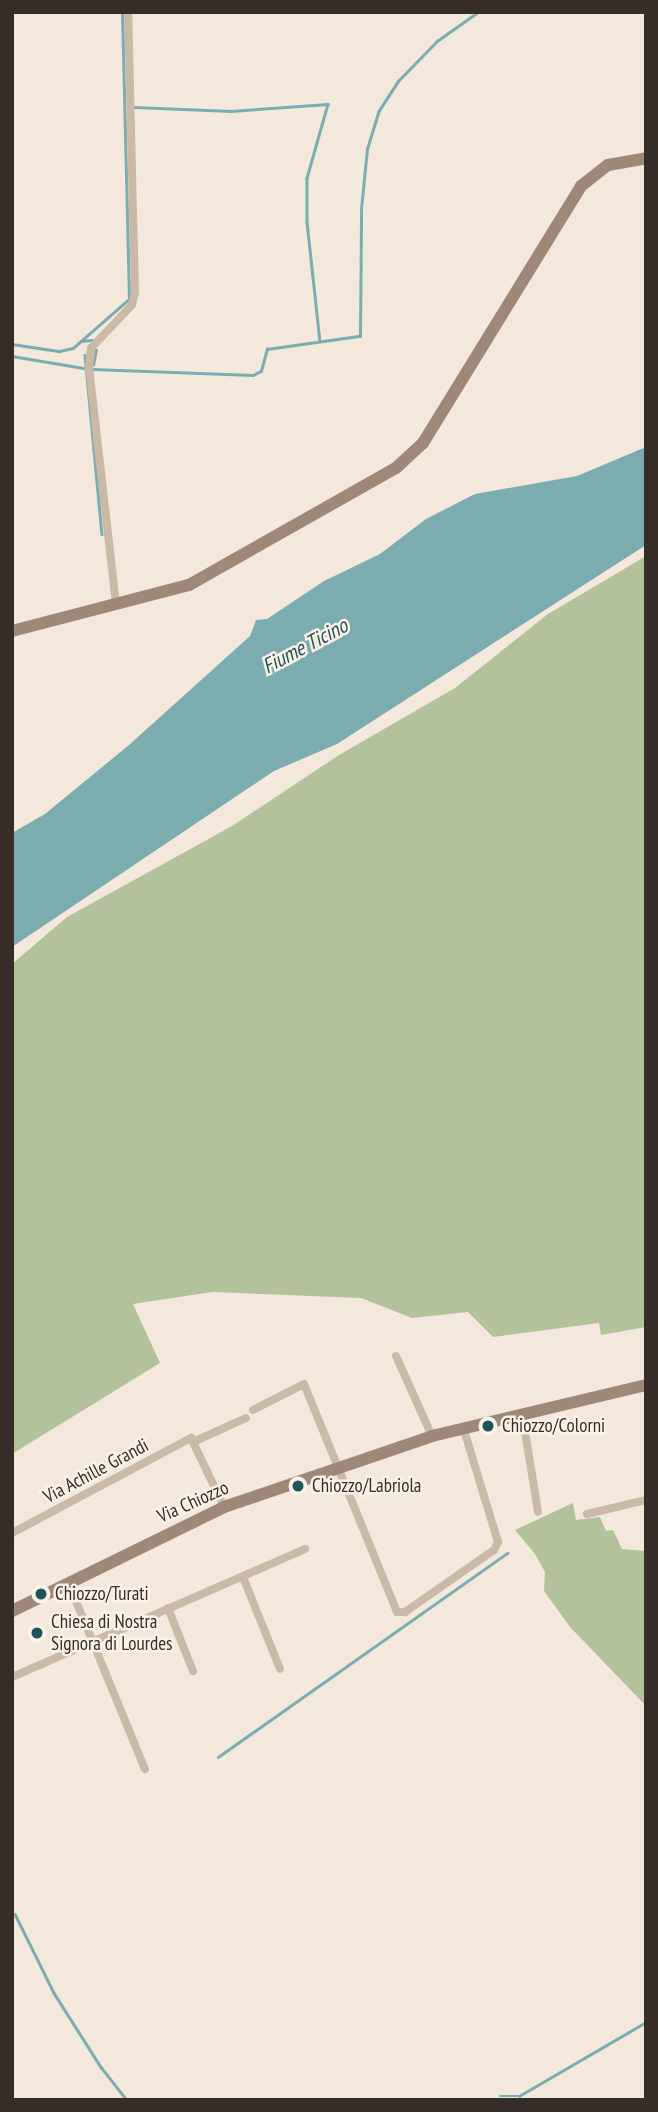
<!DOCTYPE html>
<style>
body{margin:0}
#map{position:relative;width:658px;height:2112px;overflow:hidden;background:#f3e8db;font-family:"PT Sans Narrow",sans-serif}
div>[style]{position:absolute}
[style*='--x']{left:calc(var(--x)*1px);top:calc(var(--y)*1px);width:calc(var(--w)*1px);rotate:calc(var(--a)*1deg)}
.green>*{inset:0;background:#b3c29b}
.water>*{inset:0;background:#7aacb0}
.stream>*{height:2.5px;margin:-1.25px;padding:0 1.25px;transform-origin:1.25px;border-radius:1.25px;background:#7aacb0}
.street>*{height:8px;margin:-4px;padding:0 4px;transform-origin:4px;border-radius:4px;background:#cbb9a7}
.secondary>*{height:12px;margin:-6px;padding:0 6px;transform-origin:6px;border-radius:6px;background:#9f8878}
.dots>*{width:19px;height:19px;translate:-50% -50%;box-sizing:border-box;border:4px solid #faf2e8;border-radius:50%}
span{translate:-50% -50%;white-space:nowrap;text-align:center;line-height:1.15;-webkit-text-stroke:5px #faf2e8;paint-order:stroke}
.poi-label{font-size:19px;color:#372d28}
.left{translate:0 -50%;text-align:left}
.street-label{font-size:19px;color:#372d28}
.water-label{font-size:21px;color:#1c545a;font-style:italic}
.frame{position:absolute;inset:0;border:14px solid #372d28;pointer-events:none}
</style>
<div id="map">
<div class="green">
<div style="clip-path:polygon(646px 556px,646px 1327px,601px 1335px,599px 1323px,493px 1337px,468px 1312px,412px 1318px,361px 1298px,212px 1292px,133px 1304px,160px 1363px,12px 1454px,12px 964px,67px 917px,232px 826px,339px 755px,455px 688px,548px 614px)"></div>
<div style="clip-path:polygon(573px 1503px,576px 1520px,600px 1517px,606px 1531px,613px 1530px,622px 1549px,646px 1551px,646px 1706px,570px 1627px,544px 1591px,545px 1572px,535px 1554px,515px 1530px)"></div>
</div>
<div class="water">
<div style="clip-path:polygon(646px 447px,646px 545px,337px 744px,274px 771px,12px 947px,12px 833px,45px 814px,129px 745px,250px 636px,256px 620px,267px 619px,324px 581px,380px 554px,426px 519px,475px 494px,577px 476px)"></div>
</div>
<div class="stream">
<div style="--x:134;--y:107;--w:97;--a:2.4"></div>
<div style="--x:231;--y:111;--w:97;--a:-4.1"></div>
<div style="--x:328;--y:104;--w:77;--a:105.8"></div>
<div style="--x:307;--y:178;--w:44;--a:90"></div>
<div style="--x:307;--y:222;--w:120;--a:83.8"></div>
<div style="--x:81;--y:341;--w:11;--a:-5"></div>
<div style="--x:12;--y:344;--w:48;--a:8.5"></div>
<div style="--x:59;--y:351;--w:14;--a:-12"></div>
<div style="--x:73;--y:348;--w:74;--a:-41.2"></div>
<div style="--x:129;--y:299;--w:287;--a:-91.4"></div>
<div style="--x:85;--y:355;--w:180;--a:84.6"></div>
<div style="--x:12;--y:356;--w:72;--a:9.6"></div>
<div style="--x:93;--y:365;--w:15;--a:-79"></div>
<div style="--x:92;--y:369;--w:161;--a:2.1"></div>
<div style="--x:253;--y:375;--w:9;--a:-27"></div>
<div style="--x:261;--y:371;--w:23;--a:-75"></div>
<div style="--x:267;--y:349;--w:94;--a:-8"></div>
<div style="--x:360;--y:336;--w:127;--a:-89.5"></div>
<div style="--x:361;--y:209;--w:60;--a:-84.3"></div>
<div style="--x:367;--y:149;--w:39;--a:-73"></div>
<div style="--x:378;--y:112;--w:37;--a:-57"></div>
<div style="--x:398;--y:81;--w:56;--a:-45.7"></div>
<div style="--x:437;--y:41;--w:50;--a:-35.3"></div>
<div style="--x:218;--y:1757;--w:354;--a:-35.2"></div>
<div style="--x:15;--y:1914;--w:88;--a:63.7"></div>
<div style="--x:54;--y:1993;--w:88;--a:57.6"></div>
<div style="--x:101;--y:2067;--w:42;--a:51.8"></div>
<div style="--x:500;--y:2096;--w:19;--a:0"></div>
<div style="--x:519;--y:2096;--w:147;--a:-30.2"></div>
<div style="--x:489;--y:2100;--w:4;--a:-14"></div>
</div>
<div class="street">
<div style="--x:116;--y:604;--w:239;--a:-96.5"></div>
<div style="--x:89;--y:367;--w:19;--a:-84"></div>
<div style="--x:91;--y:348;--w:59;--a:-46.4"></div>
<div style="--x:132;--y:305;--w:13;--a:-77"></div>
<div style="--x:135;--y:292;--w:280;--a:-91.4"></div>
<div style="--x:396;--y:1356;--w:88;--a:65.8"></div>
<div style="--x:253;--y:1410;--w:57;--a:-27"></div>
<div style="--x:304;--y:1384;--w:246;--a:67.8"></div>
<div style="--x:397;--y:1612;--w:8;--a:0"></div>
<div style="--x:405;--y:1612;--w:108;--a:-34.9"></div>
<div style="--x:494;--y:1550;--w:9;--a:-63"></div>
<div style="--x:498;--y:1542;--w:120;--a:-106.9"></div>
<div style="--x:522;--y:1413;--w:100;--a:80.8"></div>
<div style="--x:193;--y:1442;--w:58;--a:-24.4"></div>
<div style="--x:587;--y:1514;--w:61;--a:-13.3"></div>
<div style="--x:12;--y:1533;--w:203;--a:-28"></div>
<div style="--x:191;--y:1438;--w:76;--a:64.4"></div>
<div style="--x:243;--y:1577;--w:99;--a:68.1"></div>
<div style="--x:69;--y:1584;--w:200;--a:67.7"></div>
<div style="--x:168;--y:1608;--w:68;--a:68.4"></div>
<div style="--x:12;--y:1677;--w:320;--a:-23.6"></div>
</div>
<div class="secondary">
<div style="--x:12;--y:631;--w:183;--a:-14.6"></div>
<div style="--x:189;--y:585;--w:238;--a:-29.5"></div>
<div style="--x:396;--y:468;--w:37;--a:-43"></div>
<div style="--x:423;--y:443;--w:302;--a:-58.4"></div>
<div style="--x:581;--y:186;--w:34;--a:-38"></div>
<div style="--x:608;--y:165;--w:39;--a:-10"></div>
<div style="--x:12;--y:1611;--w:236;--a:-26.1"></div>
<div style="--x:224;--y:1507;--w:220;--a:-18.8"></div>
<div style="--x:432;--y:1436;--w:220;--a:-13.4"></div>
</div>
<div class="dots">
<div style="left:488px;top:1426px;background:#1c545a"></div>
<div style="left:298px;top:1486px;background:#1c545a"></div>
<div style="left:41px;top:1594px;background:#1c545a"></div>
<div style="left:37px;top:1633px;background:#1c545a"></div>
</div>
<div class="poi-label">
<span class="left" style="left:502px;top:1426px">Chiozzo/Colorni</span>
<span class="left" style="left:312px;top:1486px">Chiozzo/Labriola</span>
<span class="left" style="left:55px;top:1594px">Chiozzo/Turati</span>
<span class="left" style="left:51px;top:1633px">Chiesa di Nostra<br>Signora di Lourdes</span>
</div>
<div class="street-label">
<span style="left:96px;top:1471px;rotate:-28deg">Via Achille Grandi</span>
<span style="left:193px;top:1502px;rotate:-24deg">Via Chiozzo</span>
</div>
<div class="water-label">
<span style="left:305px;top:646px;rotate:-28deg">Fiume Ticino</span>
</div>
<div class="frame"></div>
</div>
